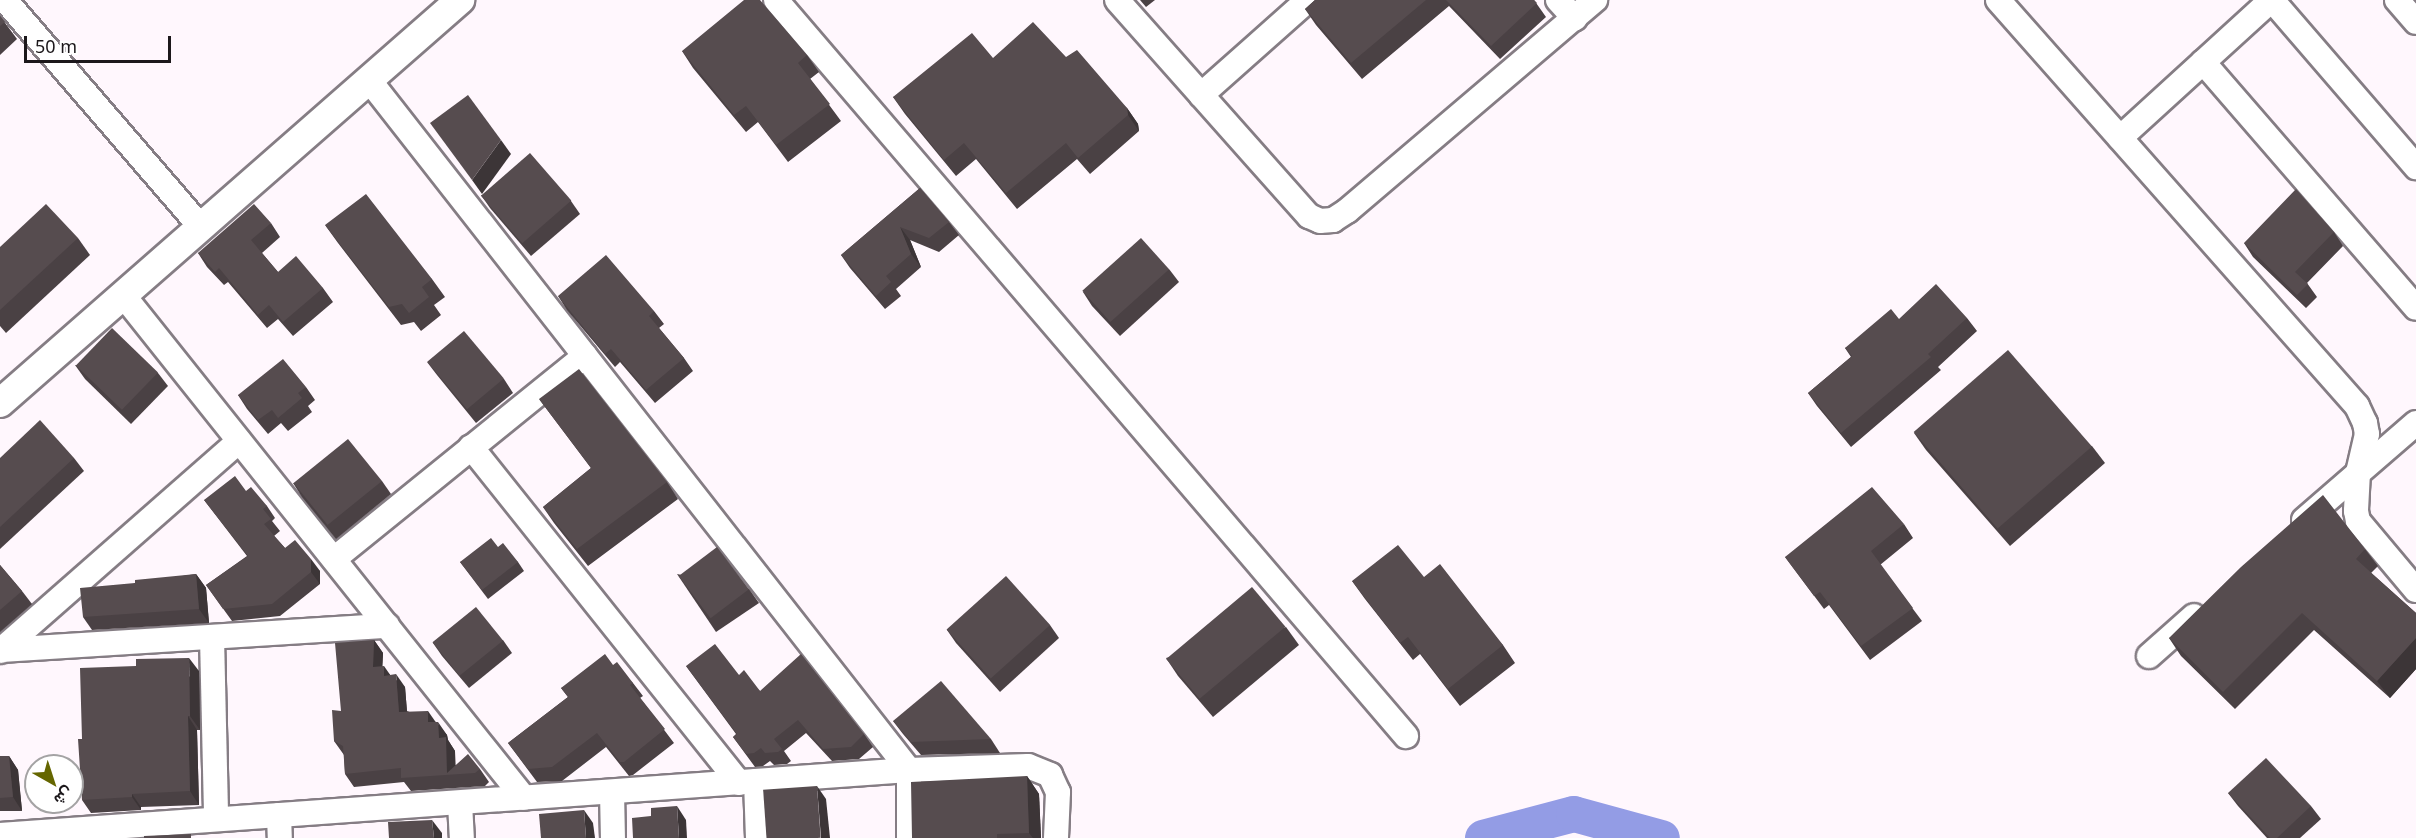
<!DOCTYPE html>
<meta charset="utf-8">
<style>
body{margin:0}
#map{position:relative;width:2416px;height:838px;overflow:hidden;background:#fff7fd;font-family:"Noto Sans",Vazirmatn,sans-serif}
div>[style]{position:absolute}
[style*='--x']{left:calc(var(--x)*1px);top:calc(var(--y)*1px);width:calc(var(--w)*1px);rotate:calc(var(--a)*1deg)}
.river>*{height:36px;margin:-18px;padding:0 18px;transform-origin:18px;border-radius:18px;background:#939ce5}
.roads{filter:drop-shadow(2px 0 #857d84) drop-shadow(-2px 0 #857d84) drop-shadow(0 2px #857d84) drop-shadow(0 -2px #857d84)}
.minor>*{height:24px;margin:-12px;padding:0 12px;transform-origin:12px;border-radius:12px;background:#fff}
.tertiary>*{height:28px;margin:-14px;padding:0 14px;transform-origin:14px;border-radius:14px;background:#fff}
.wall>*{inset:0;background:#4a4144}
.shaded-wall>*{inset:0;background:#3c3537}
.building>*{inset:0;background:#564c4f;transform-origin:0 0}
span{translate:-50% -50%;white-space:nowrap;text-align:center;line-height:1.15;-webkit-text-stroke:6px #fff;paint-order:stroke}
.north{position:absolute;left:24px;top:754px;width:60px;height:60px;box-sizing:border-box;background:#fff;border:2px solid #a4a3a4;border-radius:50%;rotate:141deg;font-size:16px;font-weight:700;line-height:24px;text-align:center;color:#1c181b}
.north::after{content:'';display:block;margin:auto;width:21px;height:27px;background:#656600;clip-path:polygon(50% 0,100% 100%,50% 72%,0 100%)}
.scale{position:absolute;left:24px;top:36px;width:147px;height:27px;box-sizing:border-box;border:3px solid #1c181b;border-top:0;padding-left:8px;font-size:18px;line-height:21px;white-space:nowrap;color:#1c181b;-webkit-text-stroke:4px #fff;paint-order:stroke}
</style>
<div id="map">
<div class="river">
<div style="--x:1483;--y:838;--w:94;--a:-14.8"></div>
<div style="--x:1574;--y:814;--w:91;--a:15.3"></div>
</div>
<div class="roads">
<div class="minor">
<div style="--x:5;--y:0;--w:300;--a:49.2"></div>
<div style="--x:776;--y:0;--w:969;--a:49.44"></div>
<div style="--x:1117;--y:0;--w:289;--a:48.4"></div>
<div style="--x:1309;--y:216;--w:12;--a:24"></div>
<div style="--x:1320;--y:221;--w:13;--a:-4"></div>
<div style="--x:1333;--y:220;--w:17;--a:-33"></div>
<div style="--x:1347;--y:211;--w:326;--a:-40.4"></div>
<div style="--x:1558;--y:0;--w:25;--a:48"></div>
<div style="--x:1998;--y:0;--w:542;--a:48.52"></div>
<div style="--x:2357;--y:406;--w:19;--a:65"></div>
<div style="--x:2365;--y:423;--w:11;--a:80"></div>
<div style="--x:2367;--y:434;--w:39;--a:103"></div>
<div style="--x:2358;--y:472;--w:39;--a:93"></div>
<div style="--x:2356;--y:511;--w:10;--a:79"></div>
<div style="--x:2358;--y:521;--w:90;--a:50"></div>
<div style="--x:2272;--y:0;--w:221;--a:49.2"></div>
<div style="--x:2397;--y:0;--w:29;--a:49"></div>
<div style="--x:2203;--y:62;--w:325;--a:49.1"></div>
<div style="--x:369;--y:80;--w:876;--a:51.95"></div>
<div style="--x:909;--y:770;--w:68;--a:90"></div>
<div style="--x:1201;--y:95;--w:143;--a:-41.6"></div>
<div style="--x:2120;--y:138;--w:205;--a:-42.4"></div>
<div style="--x:123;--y:295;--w:643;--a:51.44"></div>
<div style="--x:471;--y:447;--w:430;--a:51.4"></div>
<div style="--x:2304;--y:520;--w:148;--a:-40.9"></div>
<div style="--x:334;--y:559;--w:323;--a:-39"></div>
<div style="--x:212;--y:637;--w:182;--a:88.7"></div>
<div style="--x:1;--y:650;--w:387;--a:-3.6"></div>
<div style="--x:0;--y:651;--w:318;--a:-41.3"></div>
<div style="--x:2149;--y:656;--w:60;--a:-41.6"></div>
<div style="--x:756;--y:781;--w:57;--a:88"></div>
<div style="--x:612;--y:792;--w:46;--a:88.8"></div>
<div style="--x:460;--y:803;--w:35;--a:87"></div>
<div style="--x:279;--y:815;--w:23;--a:88"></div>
<div style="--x:0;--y:835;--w:911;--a:-4.09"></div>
<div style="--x:909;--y:770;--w:119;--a:-1.9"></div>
<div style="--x:1028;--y:766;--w:24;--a:22"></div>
<div style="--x:1050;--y:775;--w:19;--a:65"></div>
<div style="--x:1058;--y:792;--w:46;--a:92.5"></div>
</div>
<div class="tertiary">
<div style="--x:0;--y:403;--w:612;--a:-41.22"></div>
</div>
</div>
<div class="wall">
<div style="clip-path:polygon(1140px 0,1155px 0,1146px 7px)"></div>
<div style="clip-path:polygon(1315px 0,1534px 0,1546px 17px,1500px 59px,1449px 6px,1362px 79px,1316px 25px,1305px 9px)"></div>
<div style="clip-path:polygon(0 16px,17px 39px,0 55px)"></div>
<div style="clip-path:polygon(682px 51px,807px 55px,819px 72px,810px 79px,841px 121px,788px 162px,758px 122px,746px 132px,693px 68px)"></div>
<div style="clip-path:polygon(1066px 57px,1127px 108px,1138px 124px,1139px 131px,1090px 174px,1077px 159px,1017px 209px,976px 159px,956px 176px,905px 114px,893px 97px,993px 58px)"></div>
<div style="clip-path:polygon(920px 188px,949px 222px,959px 235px,939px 252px,910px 240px,921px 267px,896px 289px,901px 296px,885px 309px,850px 268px,841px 255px)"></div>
<div style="clip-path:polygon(481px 195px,571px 201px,580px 214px,531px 256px,490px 208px)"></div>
<div style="clip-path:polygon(271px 223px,280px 237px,262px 253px,278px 272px,323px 288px,333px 302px,293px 336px,278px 319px,267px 328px,228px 282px,224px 285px,207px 267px,198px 253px)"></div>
<div style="clip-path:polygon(325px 225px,432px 279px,445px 297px,434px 305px,441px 315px,421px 331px,414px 322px,401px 325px,338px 243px)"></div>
<div style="clip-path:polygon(2334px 232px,2343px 246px,2307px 283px,2317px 297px,2306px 308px,2253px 257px,2244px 243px)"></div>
<div style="clip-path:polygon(78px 238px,90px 255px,6px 333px,0 326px,0 247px)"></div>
<div style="clip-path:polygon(1169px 269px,1179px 282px,1120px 336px,1092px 306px,1083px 292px)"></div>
<div style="clip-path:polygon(558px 296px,654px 311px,664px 324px,659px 328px,684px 358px,693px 371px,655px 403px,620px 362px,615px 367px,567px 310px)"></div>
<div style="clip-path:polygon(1967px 318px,1977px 331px,1938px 367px,1941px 370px,1851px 447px,1817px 406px,1808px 393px,1851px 357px,1845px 348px,1899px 319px)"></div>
<div style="clip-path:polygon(427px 362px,504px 379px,513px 393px,476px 423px,437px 375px)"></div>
<div style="clip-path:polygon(75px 365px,158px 373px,168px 386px,131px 424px,85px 379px)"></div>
<div style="clip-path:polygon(306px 387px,315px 400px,308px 406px,312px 412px,288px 431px,281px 423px,268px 434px,247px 409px,238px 395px)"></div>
<div style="clip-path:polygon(539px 399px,667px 482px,678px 499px,588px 566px,554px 523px,543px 507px,591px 468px)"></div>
<div style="clip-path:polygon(1914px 433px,2092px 446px,2105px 463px,2010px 546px,1926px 450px)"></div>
<div style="clip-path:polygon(0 458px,74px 458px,84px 471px,0 549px)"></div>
<div style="clip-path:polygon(382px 481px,391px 494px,336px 539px,302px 497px,293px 483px)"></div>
<div style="clip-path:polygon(246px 491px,267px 506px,275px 518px,272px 521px,280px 531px,274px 536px,285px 548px,320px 571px,320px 584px,280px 616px,232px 621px,206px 585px,247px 556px,204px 500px)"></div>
<div style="clip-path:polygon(1904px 524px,1913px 538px,1880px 565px,1922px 621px,1870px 660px,1829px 605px,1824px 609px,1785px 557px)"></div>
<div style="clip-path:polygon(498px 547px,518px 562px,524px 571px,488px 599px,460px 562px)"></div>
<div style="clip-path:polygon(2365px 549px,2378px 566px,2371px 573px,2416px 613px,2416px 669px,2390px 698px,2314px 630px,2235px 709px,2181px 656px,2169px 638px)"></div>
<div style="clip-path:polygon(0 565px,22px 591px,32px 604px,0 632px)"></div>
<div style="clip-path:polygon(196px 574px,206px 588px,209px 623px,92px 630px,83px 617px,135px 583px)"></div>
<div style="clip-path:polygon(677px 574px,749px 589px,759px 603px,716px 632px)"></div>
<div style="clip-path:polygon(1424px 577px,1503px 645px,1515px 663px,1460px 706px,1420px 654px,1413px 660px,1365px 599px,1352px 581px)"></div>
<div style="clip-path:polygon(1050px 625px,1059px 638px,1000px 692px,956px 643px,947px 630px)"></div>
<div style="clip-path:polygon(1286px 627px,1299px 645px,1213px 717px,1178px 676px,1166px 658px)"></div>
<div style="clip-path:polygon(374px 640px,383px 653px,382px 666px,390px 675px,405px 687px,407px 711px,436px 722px,447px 735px,448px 740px,455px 751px,455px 765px,480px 769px,489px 782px,485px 786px,411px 791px,404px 782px,354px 787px,345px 774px,344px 755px,334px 741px,341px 711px)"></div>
<div style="clip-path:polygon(503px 640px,512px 653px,469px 688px,442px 656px,433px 643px)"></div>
<div style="clip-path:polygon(613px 665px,633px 683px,643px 696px,640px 698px,674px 743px,633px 775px,629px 776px,606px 747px,562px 781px,537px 782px,508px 743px,568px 697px,561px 688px)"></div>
<div style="clip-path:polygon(686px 666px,739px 675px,760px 691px,864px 734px,873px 747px,859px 759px,832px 761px,806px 733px,784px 751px,791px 761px,787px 764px,774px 765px,770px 761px,763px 766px,755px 767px,733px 737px,736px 734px)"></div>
<div style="clip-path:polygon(199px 671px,200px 730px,197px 730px,199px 805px,141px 807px,141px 810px,91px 813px,82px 800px,82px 739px)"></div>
<div style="clip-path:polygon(893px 721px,991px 739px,1000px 753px,921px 755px,903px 734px)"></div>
<div style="clip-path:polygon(0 756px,9px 756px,18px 770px,22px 811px,0 811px)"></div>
<div style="clip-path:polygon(1027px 776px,1039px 794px,1041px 838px,912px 838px)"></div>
<div style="clip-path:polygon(2228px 793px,2311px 806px,2321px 819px,2300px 838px,2267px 838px,2238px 806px)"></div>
</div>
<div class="shaded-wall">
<div style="clip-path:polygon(1127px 108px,1138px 124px,1139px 131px,1128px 115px)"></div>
<div style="clip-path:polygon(501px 140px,511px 154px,482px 194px,472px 180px)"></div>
<div style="clip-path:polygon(900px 227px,910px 240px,921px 267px,911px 254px)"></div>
<div style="clip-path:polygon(311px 559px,320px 571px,320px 584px,311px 572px)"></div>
<div style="clip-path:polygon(196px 574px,206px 588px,209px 623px,199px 609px)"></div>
<div style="clip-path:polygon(2416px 638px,2416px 669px,2390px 698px,2377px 681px)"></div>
<div style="clip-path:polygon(374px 640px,383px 653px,382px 680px,373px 667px)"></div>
<div style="clip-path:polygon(189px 658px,199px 671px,200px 730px,190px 716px)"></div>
<div style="clip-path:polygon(384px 666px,393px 679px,384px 676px)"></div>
<div style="clip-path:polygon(396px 674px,405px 687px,408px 725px,399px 712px)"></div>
<div style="clip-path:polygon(428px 711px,437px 724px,428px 722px)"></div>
<div style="clip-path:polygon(188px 716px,197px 730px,199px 805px,190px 791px)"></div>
<div style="clip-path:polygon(438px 722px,447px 735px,448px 740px,455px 751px,456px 774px,447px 773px,439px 738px)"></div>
<div style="clip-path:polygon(9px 756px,18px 770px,22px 811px,13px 797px)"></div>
<div style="clip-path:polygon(1027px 776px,1039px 794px,1041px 838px,1033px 838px,1029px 833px)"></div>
<div style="clip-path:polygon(817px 786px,826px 799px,830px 838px,821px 838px)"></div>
<div style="clip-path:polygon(132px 794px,141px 807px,141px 810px,132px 797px)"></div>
<div style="clip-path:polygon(677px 806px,686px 820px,687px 838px,679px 838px)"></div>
<div style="clip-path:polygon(584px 810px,593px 823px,595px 838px,586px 838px)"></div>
<div style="clip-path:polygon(432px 820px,442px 833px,442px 838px,434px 838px)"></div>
</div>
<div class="building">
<div style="clip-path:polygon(744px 0,760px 0,807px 55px,798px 63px,830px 104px,776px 145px,746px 106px,734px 115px,682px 51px)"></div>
<div style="clip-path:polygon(1315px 0,1426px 0,1351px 63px,1305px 9px)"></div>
<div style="clip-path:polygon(1446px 0,1534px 0,1537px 3px,1491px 46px)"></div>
<div style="clip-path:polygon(0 16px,5px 22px,0 26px)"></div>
<div style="clip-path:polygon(1033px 22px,1066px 57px,1077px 50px,1127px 108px,1128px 115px,1078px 158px,1066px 143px,1006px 193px,964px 143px,944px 160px,893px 97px,972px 33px,993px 58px)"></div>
<div style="clip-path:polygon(468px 95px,501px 140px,472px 180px,430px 123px)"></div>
<div style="left:530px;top:153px;width:63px;height:65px;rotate:49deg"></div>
<div style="clip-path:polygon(920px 188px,949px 222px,929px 238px,900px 227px,911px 254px,886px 276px,891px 282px,876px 296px,841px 255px)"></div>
<div style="clip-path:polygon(2296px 189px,2334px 232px,2295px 272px,2308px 284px,2297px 295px,2244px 243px)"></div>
<div style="clip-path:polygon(366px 194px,432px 279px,422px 287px,429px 297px,409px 313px,402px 304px,389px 307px,325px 225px)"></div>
<div style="clip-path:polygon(46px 204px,78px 238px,0 310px,0 247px)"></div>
<div style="clip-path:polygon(254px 204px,271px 223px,251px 240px,278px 272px,296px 256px,323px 288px,283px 322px,269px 305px,258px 315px,219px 268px,215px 272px,198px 253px)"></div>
<div style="left:1141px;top:238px;width:42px;height:79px;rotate:48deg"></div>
<div style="clip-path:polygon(606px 255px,654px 311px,649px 316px,684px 358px,646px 390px,611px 349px,605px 354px,558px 296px)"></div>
<div style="clip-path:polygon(1936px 284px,1967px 318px,1928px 354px,1931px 357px,1841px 433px,1808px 393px,1852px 356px,1845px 348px,1891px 309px,1899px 319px)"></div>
<div style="left:112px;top:328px;width:64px;height:52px;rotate:44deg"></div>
<div style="left:464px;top:331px;width:62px;height:48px;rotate:50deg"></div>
<div style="left:2008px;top:350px;width:128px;height:125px;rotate:49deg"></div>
<div style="clip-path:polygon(283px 359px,306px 387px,298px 393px,302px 398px,278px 418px,272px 410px,258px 420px,238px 395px)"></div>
<div style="clip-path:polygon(579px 369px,667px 482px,577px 549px,543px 507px,591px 468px,539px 399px)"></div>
<div style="clip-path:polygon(40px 420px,74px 458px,0 527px,0 458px)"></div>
<div style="left:348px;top:439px;width:54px;height:70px;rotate:51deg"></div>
<div style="clip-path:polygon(235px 476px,246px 491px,251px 487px,267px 506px,263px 509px,271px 519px,264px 524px,285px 548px,295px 540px,311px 559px,311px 572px,272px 604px,223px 609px,206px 585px,248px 556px,204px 500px)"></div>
<div style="clip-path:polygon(1872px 487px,1904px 524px,1871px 551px,1913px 608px,1861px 646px,1820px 592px,1814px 596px,1785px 557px)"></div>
<div style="clip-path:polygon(2323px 495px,2365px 549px,2356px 559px,2416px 613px,2416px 638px,2377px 681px,2302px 613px,2223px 692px,2169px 638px,2241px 567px)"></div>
<div style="clip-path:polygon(491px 538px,498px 547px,503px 543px,518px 562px,482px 590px,460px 562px)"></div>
<div style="clip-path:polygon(1398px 545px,1424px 577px,1440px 564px,1503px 645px,1448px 689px,1408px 637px,1400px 643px,1352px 581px)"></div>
<div style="left:717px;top:547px;width:53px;height:48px;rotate:53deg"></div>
<div style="clip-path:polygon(0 565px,22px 591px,0 610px)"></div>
<div style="clip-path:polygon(196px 574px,199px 609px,83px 617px,80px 588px,135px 583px,135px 580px)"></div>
<div style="left:1006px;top:576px;width:66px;height:80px;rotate:48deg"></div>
<div style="left:1252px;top:587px;width:52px;height:112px;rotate:50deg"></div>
<div style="left:476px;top:607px;width:43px;height:56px;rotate:51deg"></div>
<div style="clip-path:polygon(374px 640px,373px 667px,384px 666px,384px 676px,396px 674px,399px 712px,428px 711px,428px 722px,438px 722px,439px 738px,446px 737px,447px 773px,468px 754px,480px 769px,475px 773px,401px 778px,401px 768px,345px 774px,343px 746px,334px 741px,332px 710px,341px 711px,335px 643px)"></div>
<div style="clip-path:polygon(715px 644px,739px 675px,744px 670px,760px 691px,801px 654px,864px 734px,851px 747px,823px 749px,798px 720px,774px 739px,782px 749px,778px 752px,765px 753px,761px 748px,754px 753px,746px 754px,733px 737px,737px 734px,686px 666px)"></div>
<div style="clip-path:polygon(605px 654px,613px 665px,617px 662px,633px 683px,630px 685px,665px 729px,624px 762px,620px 762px,597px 733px,552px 767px,528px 769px,508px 743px,568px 697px,561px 688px)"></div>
<div style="clip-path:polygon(189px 658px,190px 716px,188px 716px,190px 791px,132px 794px,132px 797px,82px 800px,78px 739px,82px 739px,80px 668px,136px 666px,136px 659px)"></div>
<div style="clip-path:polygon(941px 681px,991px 739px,911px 742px,893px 721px)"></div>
<div style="clip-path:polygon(0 756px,9px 756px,13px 797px,0 798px)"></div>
<div style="clip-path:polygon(2266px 758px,2311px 806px,2277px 838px,2270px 838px,2228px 793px)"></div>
<div style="clip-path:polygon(1027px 776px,1029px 833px,997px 834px,997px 838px,912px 838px,911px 782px)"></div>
<div style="left:817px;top:786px;width:52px;height:54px;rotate:86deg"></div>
<div style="clip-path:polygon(677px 806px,679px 838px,633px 838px,632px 818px,651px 816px,651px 808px)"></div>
<div style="clip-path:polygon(584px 810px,586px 838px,541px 838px,539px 814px)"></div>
<div style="clip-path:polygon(432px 820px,434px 838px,389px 838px,388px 822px)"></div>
<div style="clip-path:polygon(191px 834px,191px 838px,144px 838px,144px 836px)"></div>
</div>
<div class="north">ش</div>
<div class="scale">50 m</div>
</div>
